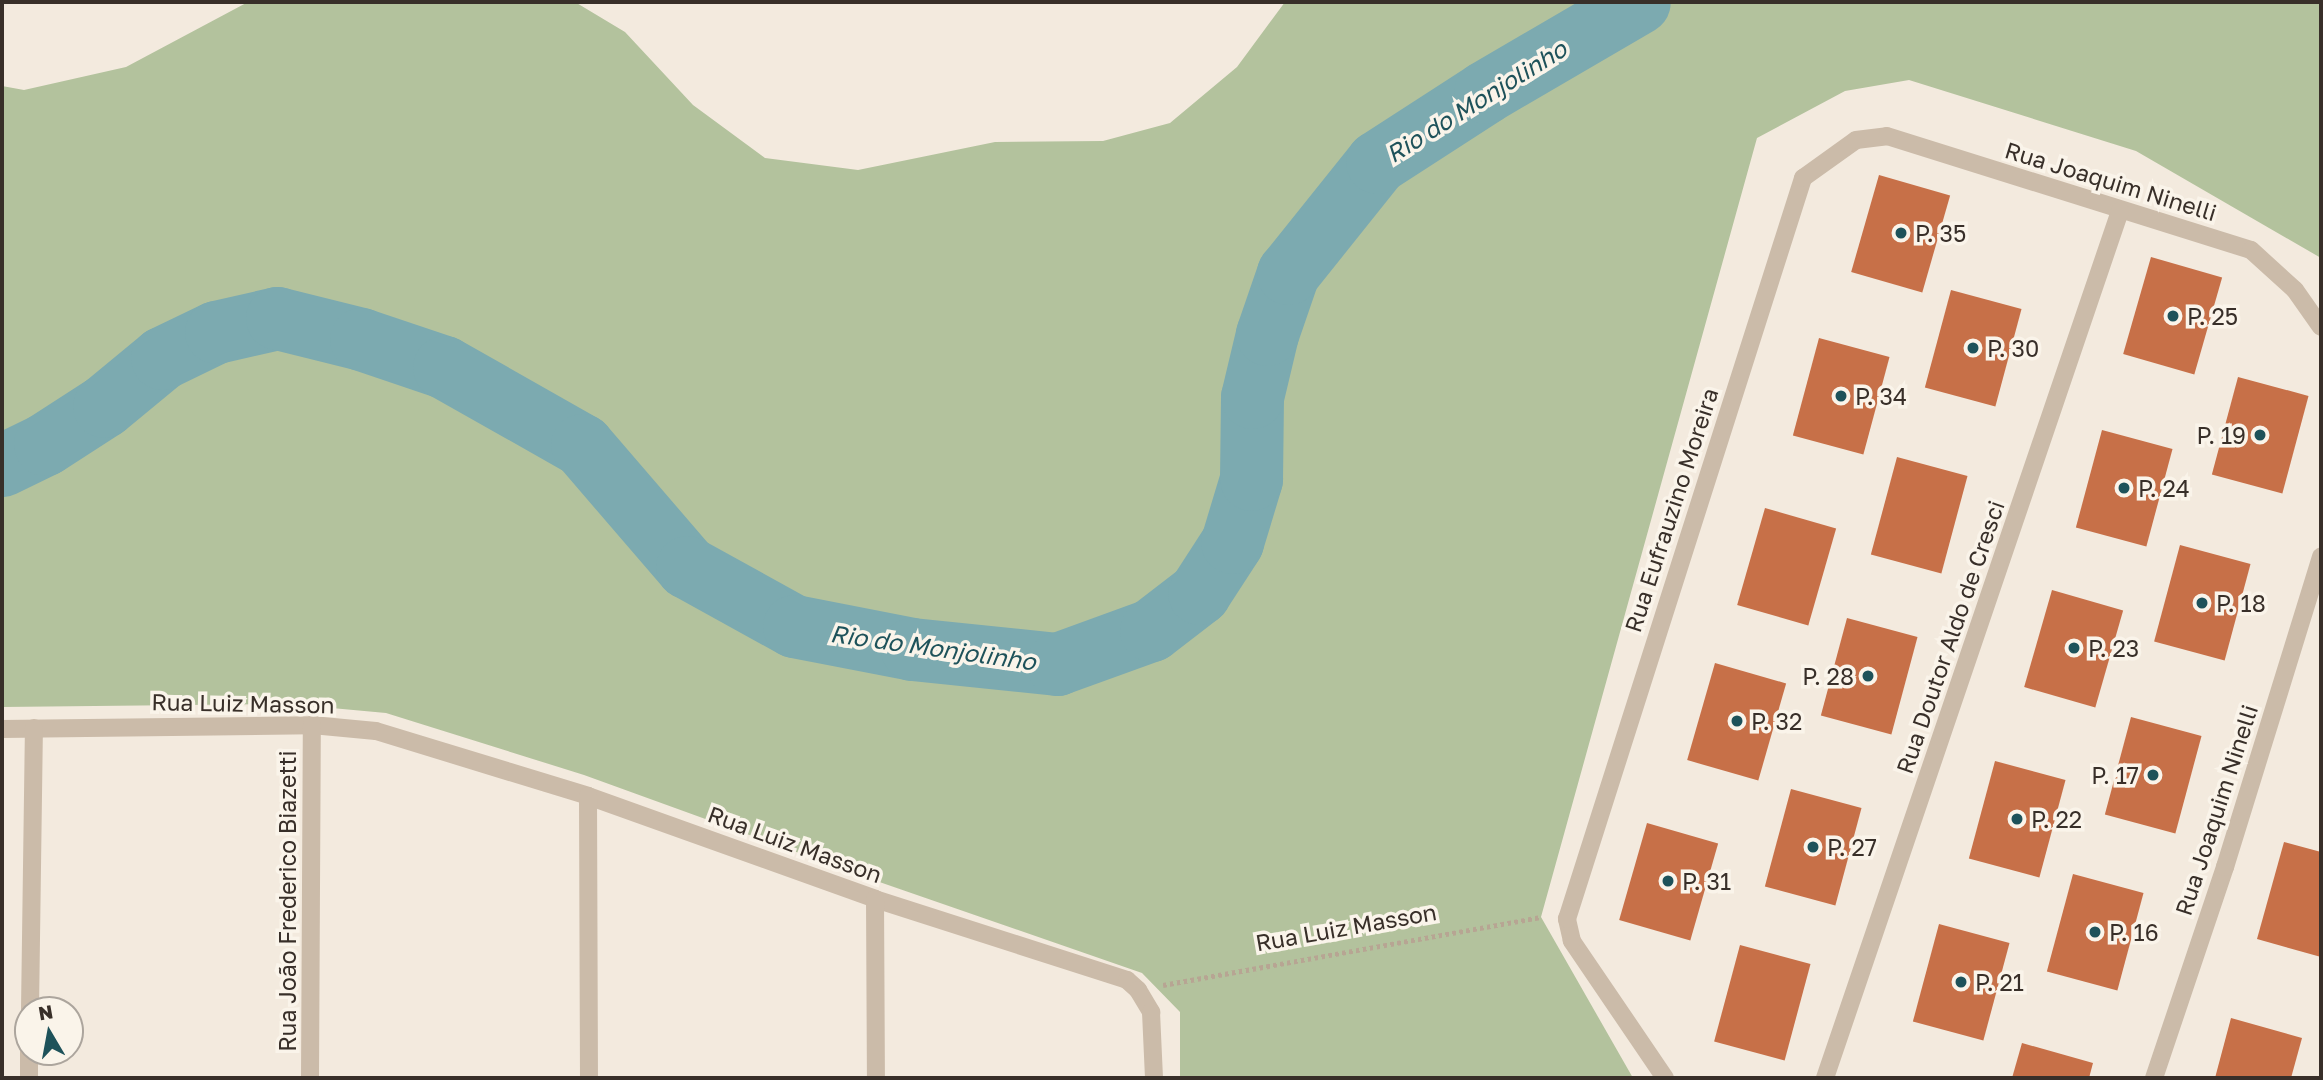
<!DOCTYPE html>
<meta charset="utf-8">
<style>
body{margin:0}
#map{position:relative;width:2323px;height:1080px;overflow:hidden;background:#f3eade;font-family:"Golos Text",sans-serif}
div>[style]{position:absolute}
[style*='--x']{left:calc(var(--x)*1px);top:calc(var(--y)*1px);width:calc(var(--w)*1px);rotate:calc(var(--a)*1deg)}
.green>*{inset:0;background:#b3c29d}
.river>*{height:63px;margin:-31.5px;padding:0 31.5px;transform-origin:31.5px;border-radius:31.5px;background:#7caab0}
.building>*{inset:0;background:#c77048;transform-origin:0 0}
.path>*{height:4.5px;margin-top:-2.25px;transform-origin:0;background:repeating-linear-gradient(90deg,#b7a593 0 3.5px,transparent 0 7px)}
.minor>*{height:18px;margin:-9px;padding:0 9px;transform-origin:9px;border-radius:9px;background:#cbbba9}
.dots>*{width:19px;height:19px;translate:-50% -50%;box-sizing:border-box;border:4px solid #faf4ea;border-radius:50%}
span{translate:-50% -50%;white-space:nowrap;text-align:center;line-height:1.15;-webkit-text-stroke:7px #faf4ea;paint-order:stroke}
.street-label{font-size:23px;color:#382f29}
.poi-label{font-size:23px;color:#382f29}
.left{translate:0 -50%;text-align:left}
.right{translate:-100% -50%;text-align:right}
.water-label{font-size:24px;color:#1e525a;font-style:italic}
.frame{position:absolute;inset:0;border:4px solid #382f29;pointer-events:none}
.north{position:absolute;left:14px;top:996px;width:70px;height:70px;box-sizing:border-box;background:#faf4ea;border:2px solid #aca59d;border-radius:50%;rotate:350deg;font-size:19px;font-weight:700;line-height:28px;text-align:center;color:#382f29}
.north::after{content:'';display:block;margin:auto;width:24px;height:32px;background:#1e525a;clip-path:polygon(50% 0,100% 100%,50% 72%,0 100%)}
</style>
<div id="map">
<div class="green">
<div style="clip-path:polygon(248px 2px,575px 2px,625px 32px,693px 105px,765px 158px,858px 170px,995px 142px,1103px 141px,1170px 123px,1237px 67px,1285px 2px,2321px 2px,2321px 258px,2136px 151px,1909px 80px,1845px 91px,1757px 138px,1541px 917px,1633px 1078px,1180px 1078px,1180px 1012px,1142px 973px,865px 877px,584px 775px,386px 713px,288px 704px,2px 707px,2px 86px,24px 90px,126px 67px)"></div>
</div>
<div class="river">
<div style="--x:2;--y:465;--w:48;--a:-26"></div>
<div style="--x:45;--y:444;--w:70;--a:-32.8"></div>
<div style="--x:104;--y:406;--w:75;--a:-39.6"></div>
<div style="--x:162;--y:358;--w:60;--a:-25.7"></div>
<div style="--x:216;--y:332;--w:63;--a:-12.9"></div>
<div style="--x:277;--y:318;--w:87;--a:14"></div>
<div style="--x:361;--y:339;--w:88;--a:18.6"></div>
<div style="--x:444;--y:367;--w:159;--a:29.5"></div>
<div style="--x:582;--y:445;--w:161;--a:49.3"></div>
<div style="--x:687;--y:567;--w:122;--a:28.9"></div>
<div style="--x:794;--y:626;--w:120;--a:11"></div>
<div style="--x:912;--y:649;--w:146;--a:5.9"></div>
<div style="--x:1057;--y:664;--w:100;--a:-19.9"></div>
<div style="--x:1151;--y:630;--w:61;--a:-37.6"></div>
<div style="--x:1199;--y:593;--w:61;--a:-57.1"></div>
<div style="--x:1232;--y:542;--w:66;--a:-73.2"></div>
<div style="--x:1251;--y:479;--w:82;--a:-89.3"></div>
<div style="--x:1252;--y:397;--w:65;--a:-76.6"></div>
<div style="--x:1267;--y:334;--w:65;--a:-71"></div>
<div style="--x:1288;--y:273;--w:142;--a:-51.3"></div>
<div style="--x:1377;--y:162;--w:129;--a:-32.9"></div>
<div style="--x:1485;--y:92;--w:178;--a:-30.3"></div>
</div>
<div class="building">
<div style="left:1879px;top:175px;width:74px;height:101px;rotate:16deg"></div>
<div style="left:2151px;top:257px;width:74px;height:101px;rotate:16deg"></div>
<div style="left:1951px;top:290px;width:73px;height:101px;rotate:15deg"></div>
<div style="left:1819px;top:338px;width:73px;height:101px;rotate:15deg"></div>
<div style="left:2238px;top:377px;width:73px;height:101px;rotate:15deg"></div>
<div style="left:2102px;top:430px;width:73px;height:101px;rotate:15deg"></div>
<div style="left:1897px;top:457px;width:73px;height:101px;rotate:15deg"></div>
<div style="left:1765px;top:508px;width:74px;height:101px;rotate:16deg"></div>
<div style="left:2180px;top:545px;width:73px;height:100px;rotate:15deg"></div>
<div style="left:2052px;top:590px;width:74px;height:101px;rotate:16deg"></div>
<div style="left:1847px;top:618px;width:73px;height:101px;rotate:15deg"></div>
<div style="left:1715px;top:663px;width:74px;height:101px;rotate:16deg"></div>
<div style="left:2131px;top:717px;width:73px;height:101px;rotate:15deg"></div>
<div style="left:1995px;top:761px;width:73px;height:101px;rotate:15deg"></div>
<div style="left:1791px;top:789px;width:73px;height:101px;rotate:15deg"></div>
<div style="left:1647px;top:823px;width:74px;height:101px;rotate:16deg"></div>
<div style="clip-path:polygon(2284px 842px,2321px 852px,2321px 957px,2257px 939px)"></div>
<div style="left:2073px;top:874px;width:73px;height:101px;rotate:15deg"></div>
<div style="left:1939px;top:924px;width:73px;height:101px;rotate:15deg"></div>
<div style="left:1740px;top:945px;width:73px;height:100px;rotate:15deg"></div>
<div style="clip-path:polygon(2231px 1018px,2302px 1038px,2291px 1078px,2215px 1078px)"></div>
<div style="clip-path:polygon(2022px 1043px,2093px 1063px,2089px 1078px,2012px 1078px)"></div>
</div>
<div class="path">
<div style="--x:1163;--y:985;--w:384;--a:-10.2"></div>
</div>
<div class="minor">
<div style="--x:2;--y:729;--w:310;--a:-0.7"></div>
<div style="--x:312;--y:725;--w:64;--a:5.4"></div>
<div style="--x:376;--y:731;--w:222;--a:17"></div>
<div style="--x:588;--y:796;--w:305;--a:19.7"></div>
<div style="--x:875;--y:899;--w:265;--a:17.8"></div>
<div style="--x:1127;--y:980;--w:15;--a:42"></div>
<div style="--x:1138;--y:990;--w:26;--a:59"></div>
<div style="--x:1151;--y:1012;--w:66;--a:87.4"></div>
<div style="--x:588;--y:796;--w:282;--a:89.8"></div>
<div style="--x:875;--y:899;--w:179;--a:89.7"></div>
<div style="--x:30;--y:1010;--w:282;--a:-89.2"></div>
<div style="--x:29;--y:1078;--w:26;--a:-90"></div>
<div style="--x:310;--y:1078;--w:353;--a:-89.7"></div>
<div style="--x:1665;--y:1078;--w:166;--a:-124.2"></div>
<div style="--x:1572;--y:941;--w:23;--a:-103"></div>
<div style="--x:1567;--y:919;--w:778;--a:-72.33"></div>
<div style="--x:1803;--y:178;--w:65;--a:-35.6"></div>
<div style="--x:1856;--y:140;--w:31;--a:-7"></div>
<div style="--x:1887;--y:136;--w:381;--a:17.4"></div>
<div style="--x:2251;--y:250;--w:59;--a:42.3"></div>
<div style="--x:2295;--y:290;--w:45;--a:54.9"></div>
<div style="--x:1825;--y:1078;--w:916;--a:-71.21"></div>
<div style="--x:2154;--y:1078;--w:223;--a:-71.4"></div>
<div style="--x:2225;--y:867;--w:325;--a:-72.8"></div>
</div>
<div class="dots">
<div style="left:1901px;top:233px;background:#1e525a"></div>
<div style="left:2173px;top:316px;background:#1e525a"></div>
<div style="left:1973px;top:348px;background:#1e525a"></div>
<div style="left:1841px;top:396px;background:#1e525a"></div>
<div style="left:2260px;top:435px;background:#1e525a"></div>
<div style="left:2124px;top:488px;background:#1e525a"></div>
<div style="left:2202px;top:603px;background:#1e525a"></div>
<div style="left:2074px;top:648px;background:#1e525a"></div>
<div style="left:1868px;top:676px;background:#1e525a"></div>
<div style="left:1737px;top:721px;background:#1e525a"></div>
<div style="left:2153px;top:775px;background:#1e525a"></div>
<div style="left:2017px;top:819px;background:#1e525a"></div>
<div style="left:1813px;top:847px;background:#1e525a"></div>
<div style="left:1668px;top:881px;background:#1e525a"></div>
<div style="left:2095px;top:932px;background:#1e525a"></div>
<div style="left:1961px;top:982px;background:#1e525a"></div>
</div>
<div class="street-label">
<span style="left:2111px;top:181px;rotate:17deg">Rua Joaquim Ninelli</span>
<span style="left:1671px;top:510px;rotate:-72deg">Rua Eufrauzino Moreira</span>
<span style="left:1950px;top:637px;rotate:-71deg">Rua Doutor Aldo de Cresci</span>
<span style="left:243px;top:703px;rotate:1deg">Rua Luiz Masson</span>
<span style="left:2216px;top:810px;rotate:-72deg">Rua Joaquim Ninelli</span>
<span style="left:795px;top:844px;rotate:20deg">Rua Luiz Masson</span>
<span style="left:287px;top:901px;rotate:-90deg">Rua João Frederico Biazetti</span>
<span style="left:1346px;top:927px;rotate:-10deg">Rua Luiz Masson</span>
</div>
<div class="poi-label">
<span class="left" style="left:1915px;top:233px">P. 35</span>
<span class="left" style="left:2187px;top:316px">P. 25</span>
<span class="left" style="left:1987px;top:348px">P. 30</span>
<span class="left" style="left:1855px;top:396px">P. 34</span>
<span class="right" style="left:2246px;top:435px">P. 19</span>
<span class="left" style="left:2138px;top:488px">P. 24</span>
<span class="left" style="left:2216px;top:603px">P. 18</span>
<span class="left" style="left:2088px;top:648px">P. 23</span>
<span class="right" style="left:1854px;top:676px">P. 28</span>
<span class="left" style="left:1751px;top:721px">P. 32</span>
<span class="right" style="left:2139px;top:775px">P. 17</span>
<span class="left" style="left:2031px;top:819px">P. 22</span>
<span class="left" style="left:1827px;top:847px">P. 27</span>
<span class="left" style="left:1682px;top:881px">P. 31</span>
<span class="left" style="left:2109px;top:932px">P. 16</span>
<span class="left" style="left:1975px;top:982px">P. 21</span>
</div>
<div class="water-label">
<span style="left:1476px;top:101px;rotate:-32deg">Rio do Monjolinho</span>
<span style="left:933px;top:647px;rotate:8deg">Rio do Monjolinho</span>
</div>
<div class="frame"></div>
<div class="north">N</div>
</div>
